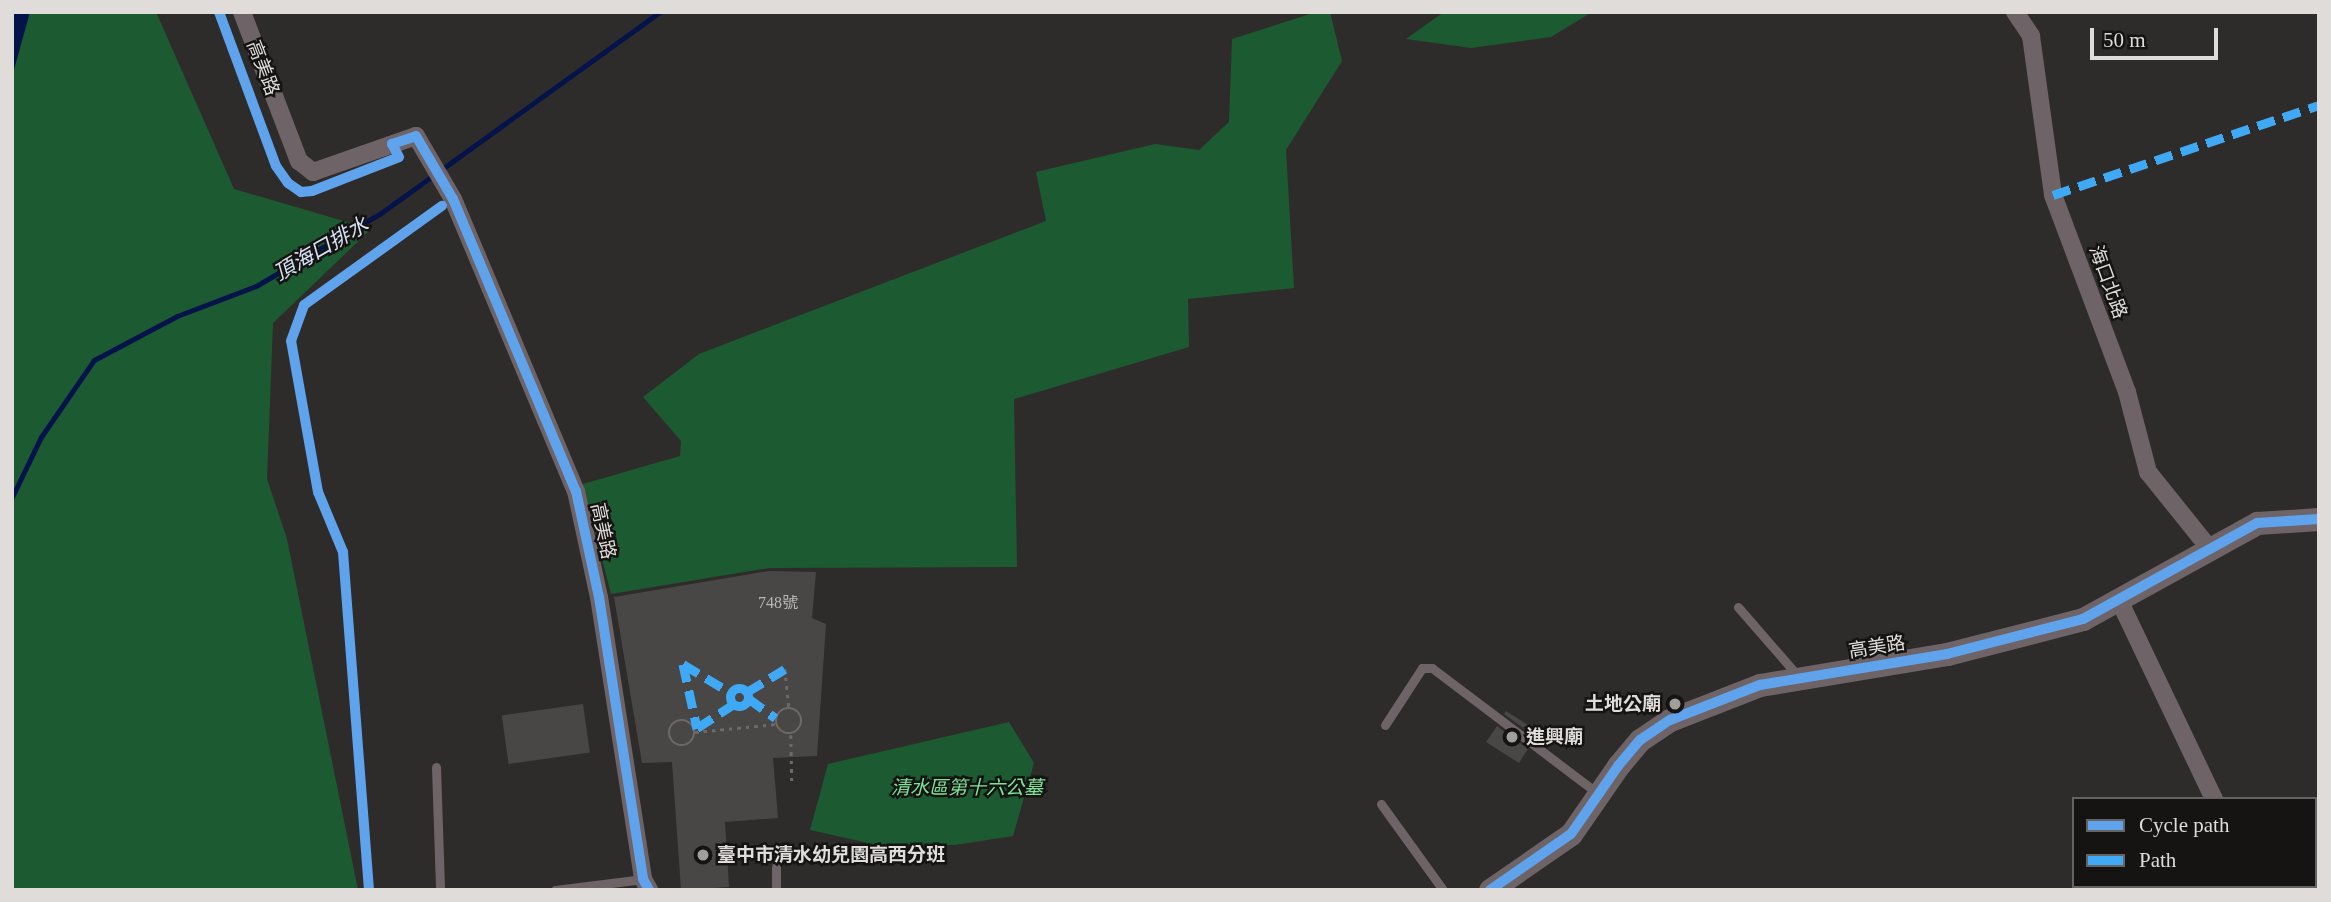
<!DOCTYPE html>
<meta charset="utf-8">
<style>
body{margin:0}
#map{position:relative;width:2331px;height:902px;overflow:hidden;background:#2e2c2a;font-family:"Times New Roman","Noto Sans TC",serif}
div>[style]{position:absolute}
[style*='--x']{left:calc(var(--x)*1px);top:calc(var(--y)*1px);width:calc(var(--w)*1px);rotate:calc(var(--a)*1deg)}
.green>*{inset:0;background:#1c5b31}
.water>*{inset:0;background:#04144b}
.stream>*{height:5px;margin:-2.5px;padding:0 2.5px;transform-origin:2.5px;border-radius:2.5px;background:#04144b}
.building>*{inset:0;background:#494746;transform-origin:0 0}
.path>*{height:2.5px;margin-top:-1.25px;transform-origin:0;background:repeating-linear-gradient(90deg,#6f6868 0 3.5px,transparent 0 8.5px)}
.path>.ring{margin:-1.25px;padding:0;box-sizing:content-box;background:none;border:2.5px solid #6f6868;border-radius:50%}
.service>*{height:9px;margin:-4.5px;padding:0 4.5px;transform-origin:4.5px;border-radius:4.5px;background:#6e6366}
.minor>*{height:18px;margin:-9px;padding:0 9px;transform-origin:9px;border-radius:9px;background:#6e6366}
.tertiary>*{height:23px;margin:-11.5px;padding:0 11.5px;transform-origin:11.5px;border-radius:11.5px;background:#6e6366}
.quiet>*{height:9px;margin-top:-4.5px;transform-origin:0;background:repeating-linear-gradient(90deg,#3fa9f5 0 18px,transparent 0 27px)}
.quiet>.ring{margin:-4.5px;padding:0;box-sizing:content-box;background:none;border:9px solid #3fa9f5;border-radius:50%}
.cycleway>*{height:10px;margin:-5px;padding:0 5px;transform-origin:5px;border-radius:5px;background:#60a3ed}
.dots>*{width:19px;height:19px;translate:-50% -50%;box-sizing:border-box;border:4px solid #161413;border-radius:50%}
span{translate:-50% -50%;white-space:nowrap;text-align:center;line-height:1.15;-webkit-text-stroke:5px #161413;paint-order:stroke}
.number-label{font-size:16px;color:#bab7b5}
.number-label span{-webkit-text-stroke-width:0}
.street-label{font-size:19px;color:#dfdcda}
.poi-label{font-size:19px;color:#dfdcda;font-weight:700}
.right{translate:-100% -50%;text-align:right}
.left{translate:0 -50%;text-align:left}
.park-label{font-size:19px;color:#7ee498;font-style:italic}
.water-label{font-size:21px;color:#d7e2f5;font-style:italic}
.frame{position:absolute;inset:0;border:14px solid #dfdcda;pointer-events:none}
.legend{position:absolute;left:2072px;top:797px;width:245px;height:91px;box-sizing:border-box;background:#161413;border:2px solid #666463;margin:0;padding:9px 12px;list-style:none;font-size:21px;color:#dfdcda}
.legend li{display:flex;align-items:center;gap:14px;height:35px}
.legend b{width:35px;border:2px solid #666463}
.scale{position:absolute;left:2090px;top:28px;width:128px;height:32px;box-sizing:border-box;border:4px solid #dfdcda;border-top:0;padding-left:9px;font-size:21px;line-height:24px;white-space:nowrap;color:#dfdcda;-webkit-text-stroke:5px #161413;paint-order:stroke}
</style>
<div id="map">
<div class="green">
<div style="clip-path:polygon(12px 12px,156px 12px,234px 189px,371px 229px,273px 323px,267px 479px,287px 539px,358px 890px,12px 890px)"></div>
<div style="clip-path:polygon(1316px 12px,1330px 12px,1342px 61px,1286px 150px,1294px 288px,1188px 299px,1189px 347px,1014px 399px,1017px 567px,769px 568px,611px 594px,583px 484px,680px 456px,681px 441px,643px 397px,699px 354px,1046px 221px,1036px 172px,1155px 144px,1199px 150px,1229px 122px,1232px 39px)"></div>
<div style="clip-path:polygon(1444px 12px,1592px 12px,1551px 37px,1471px 48px,1406px 39px)"></div>
<div style="clip-path:polygon(1009px 722px,1034px 763px,1013px 836px,955px 845px,873px 844px,810px 830px,828px 764px)"></div>
</div>
<div class="water">
<div style="clip-path:polygon(12px 12px,30px 12px,12px 77px)"></div>
</div>
<div class="stream">
<div style="--x:12;--y:497;--w:67;--a:-64.2"></div>
<div style="--x:41;--y:437;--w:93;--a:-55.5"></div>
<div style="--x:94;--y:360;--w:94;--a:-27.9"></div>
<div style="--x:177;--y:316;--w:85;--a:-20.8"></div>
<div style="--x:256;--y:286;--w:145;--a:-30.3"></div>
<div style="--x:381;--y:213;--w:344;--a:-35.8"></div>
</div>
<div class="building">
<div style="clip-path:polygon(769px 571px,816px 572px,812px 618px,826px 624px,817px 756px,773px 758px,778px 818px,725px 822px,729px 887px,681px 890px,672px 762px,642px 763px,614px 597px)"></div>
<div style="left:583px;top:704px;width:49px;height:82px;rotate:82deg"></div>
<div style="clip-path:polygon(1506px 711px,1539px 732px,1535px 737px,1504px 714px)"></div>
<div style="clip-path:polygon(1497px 726px,1528px 749px,1519px 763px,1486px 742px)"></div>
</div>
<div class="path">
<div style="--x:785;--y:669;--w:38;--a:84"></div>
<div class="ring" style="left:776px;top:708px;width:23.5px;height:23.5px"></div>
<div class="ring" style="left:669px;top:720px;width:23.5px;height:23.5px"></div>
<div style="--x:695;--y:732;--w:81;--a:-5.6"></div>
<div style="--x:791;--y:735;--w:49;--a:88.8"></div>
</div>
<div class="service">
<div style="--x:1738;--y:607;--w:91;--a:49"></div>
<div style="--x:1385;--y:725;--w:68;--a:-57"></div>
<div style="--x:1422;--y:668;--w:10;--a:0"></div>
<div style="--x:1432;--y:668;--w:207;--a:37.1"></div>
<div style="--x:436;--y:767;--w:123;--a:88.1"></div>
<div style="--x:1381;--y:804;--w:106;--a:54.2"></div>
<div style="--x:776;--y:867;--w:23;--a:90"></div>
<div style="--x:555;--y:890;--w:89;--a:-7.1"></div>
</div>
<div class="minor">
<div style="--x:242;--y:12;--w:160;--a:69.1"></div>
<div style="--x:299;--y:161;--w:18;--a:38"></div>
<div style="--x:313;--y:172;--w:109;--a:-19.3"></div>
<div style="--x:416;--y:136;--w:73;--a:59.6"></div>
<div style="--x:453;--y:199;--w:317;--a:67.2"></div>
<div style="--x:576;--y:491;--w:108;--a:77.8"></div>
<div style="--x:599;--y:597;--w:285;--a:81.1"></div>
<div style="--x:643;--y:879;--w:13;--a:61"></div>
<div style="--x:2015;--y:12;--w:29;--a:56"></div>
<div style="--x:2031;--y:36;--w:161;--a:82.1"></div>
<div style="--x:2053;--y:195;--w:210;--a:69.4"></div>
<div style="--x:2127;--y:392;--w:83;--a:75.3"></div>
<div style="--x:2148;--y:472;--w:97;--a:51.2"></div>
<div style="--x:2119;--y:600;--w:221;--a:64.5"></div>
<div style="--x:2237;--y:886;--w:4;--a:76"></div>
</div>
<div class="tertiary">
<div style="--x:1490;--y:890;--w:98;--a:-34.7"></div>
<div style="--x:1571;--y:834;--w:83;--a:-55.3"></div>
<div style="--x:1618;--y:766;--w:34;--a:-50"></div>
<div style="--x:1640;--y:740;--w:36;--a:-34"></div>
<div style="--x:1670;--y:720;--w:97;--a:-21.3"></div>
<div style="--x:1760;--y:685;--w:190;--a:-9.4"></div>
<div style="--x:1947;--y:654;--w:140;--a:-14.4"></div>
<div style="--x:2083;--y:619;--w:199;--a:-28.9"></div>
<div style="--x:2257;--y:523;--w:62;--a:-3.7"></div>
</div>
<div class="quiet">
<div style="--x:2053;--y:195;--w:281;--a:-18.7"></div>
<div style="--x:683;--y:664;--w:66;--a:77.7"></div>
<div style="--x:697;--y:728;--w:44;--a:-33"></div>
<div style="--x:683;--y:664;--w:56;--a:31.1"></div>
<div class="ring" style="left:730px;top:688px;width:9px;height:9px"></div>
<div style="--x:747;--y:692;--w:44;--a:-31.2"></div>
<div style="--x:748;--y:698;--w:34;--a:36"></div>
</div>
<div class="cycleway">
<div style="--x:219;--y:12;--w:164;--a:69.7"></div>
<div style="--x:276;--y:166;--w:21;--a:55"></div>
<div style="--x:288;--y:183;--w:16;--a:35"></div>
<div style="--x:301;--y:192;--w:11;--a:-5"></div>
<div style="--x:312;--y:191;--w:93;--a:-21.3"></div>
<div style="--x:399;--y:157;--w:15;--a:-118"></div>
<div style="--x:392;--y:144;--w:25;--a:-18"></div>
<div style="--x:416;--y:136;--w:73;--a:59.6"></div>
<div style="--x:453;--y:199;--w:317;--a:67.2"></div>
<div style="--x:576;--y:491;--w:108;--a:77.8"></div>
<div style="--x:599;--y:597;--w:285;--a:81.1"></div>
<div style="--x:643;--y:879;--w:13;--a:61"></div>
<div style="--x:369;--y:890;--w:339;--a:-94.4"></div>
<div style="--x:343;--y:552;--w:65;--a:-112.6"></div>
<div style="--x:318;--y:492;--w:153;--a:-100.1"></div>
<div style="--x:291;--y:341;--w:38;--a:-70"></div>
<div style="--x:304;--y:305;--w:170;--a:-35.7"></div>
<div style="--x:1490;--y:890;--w:98;--a:-34.7"></div>
<div style="--x:1571;--y:834;--w:83;--a:-55.3"></div>
<div style="--x:1618;--y:766;--w:34;--a:-50"></div>
<div style="--x:1640;--y:740;--w:36;--a:-34"></div>
<div style="--x:1670;--y:720;--w:97;--a:-21.3"></div>
<div style="--x:1760;--y:685;--w:190;--a:-9.4"></div>
<div style="--x:1947;--y:654;--w:140;--a:-14.4"></div>
<div style="--x:2083;--y:619;--w:199;--a:-28.9"></div>
<div style="--x:2257;--y:523;--w:62;--a:-3.7"></div>
</div>
<div class="dots">
<div style="left:1675px;top:704px;background:#a19e9c"></div>
<div style="left:1512px;top:737px;background:#a19e9c"></div>
<div style="left:703px;top:855px;background:#a19e9c"></div>
</div>
<div class="number-label">
<span style="left:778px;top:603px">748號</span>
</div>
<div class="street-label">
<span style="left:263px;top:68px;rotate:69deg">高美路</span>
<span style="left:2108px;top:282px;rotate:70deg">海口北路</span>
<span style="left:603px;top:531px;rotate:78deg">高美路</span>
<span style="left:1877px;top:647px;rotate:-9deg">高美路</span>
</div>
<div class="poi-label">
<span class="right" style="left:1661px;top:704px">土地公廟</span>
<span class="left" style="left:1526px;top:737px">進興廟</span>
<span class="left" style="left:717px;top:855px">臺中市清水幼兒園高西分班</span>
</div>
<div class="park-label">
<span style="left:967px;top:788px">清水區第十六公墓</span>
</div>
<div class="water-label">
<span style="left:321px;top:249px;rotate:-30deg">頂海口排水</span>
</div>
<div class="frame"></div>
<ul class="legend">
<li><b style="height:9px;background:#60a3ed"></b>Cycle path</li>
<li><b style="height:9px;background:#3fa9f5"></b>Path</li>
</ul>
<div class="scale">50 m</div>
</div>
